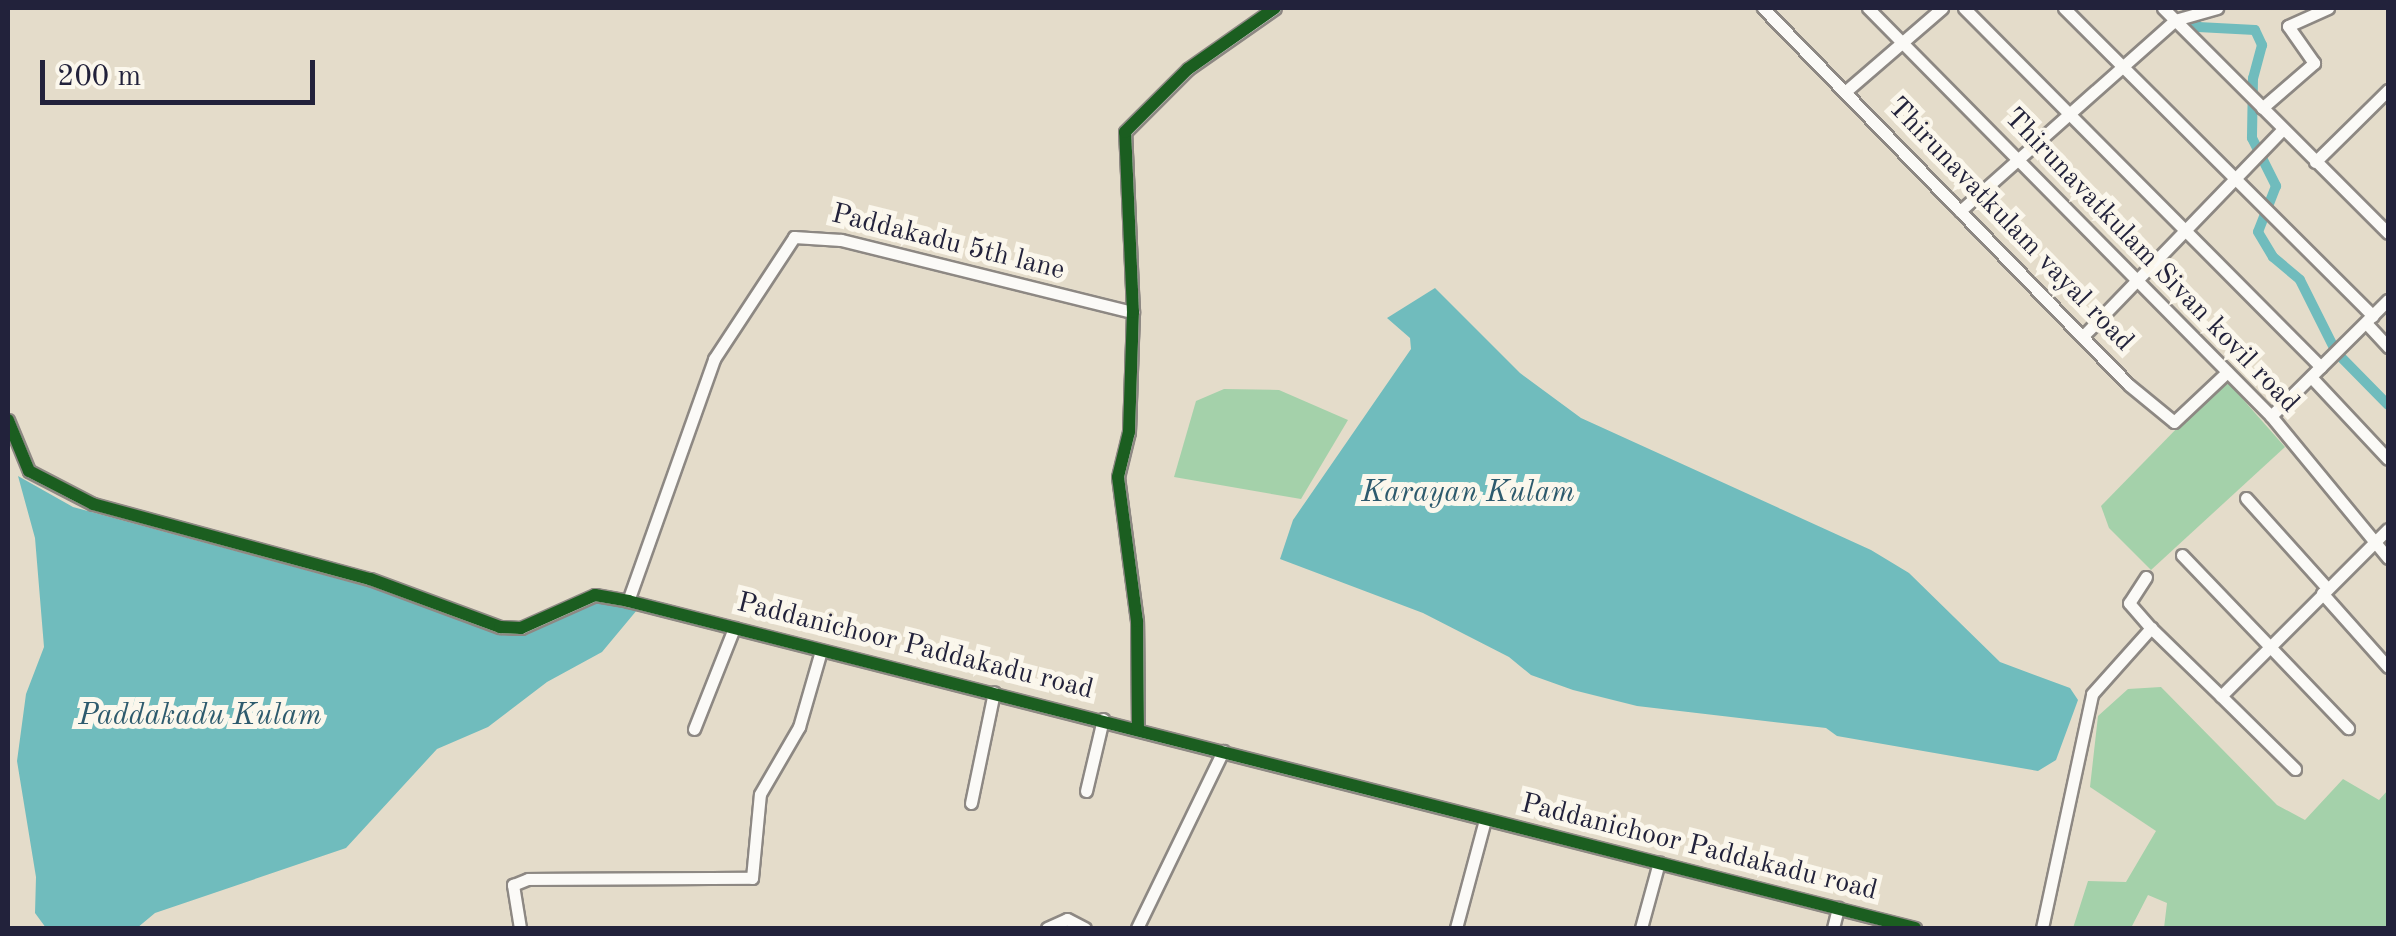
<!DOCTYPE html>
<style>
body{margin:0}
#map{position:relative;width:2396px;height:936px;overflow:hidden;background:#e4dcca;font-family:"Old Standard TT",serif}
div>[style]{position:absolute}
[style*='--x']{left:calc(var(--x)*1px);top:calc(var(--y)*1px);width:calc(var(--w)*1px);rotate:calc(var(--a)*1deg)}
.green>*{inset:0;background:#a4d1aa}
.water>*{inset:0;background:#70bcbd}
.canal>*{height:10px;margin:-5px;padding:0 5px;transform-origin:5px;border-radius:5px;background:#70bcbd}
.roads{filter:drop-shadow(2px 0 #8d8883) drop-shadow(-2px 0 #8d8883) drop-shadow(0 2px #8d8883) drop-shadow(0 -2px #8d8883)}
.street>*{height:11px;margin:-5.5px;padding:0 5.5px;transform-origin:5.5px;border-radius:5.5px;background:#fbfaf7}
.cycleway>*{height:12px;margin:-6px;padding:0 6px;transform-origin:6px;border-radius:6px;background:#1b5e20}
span{translate:-50% -50%;white-space:nowrap;text-align:center;line-height:1.15;-webkit-text-stroke:10px #fbf7ec;paint-order:stroke}
.street-label{font-size:28px;color:#22223b}
.water-label{font-size:30px;color:#2d5a6d;font-style:italic}
.frame{position:absolute;inset:0;border:10px solid #22223b;pointer-events:none}
.scale{position:absolute;left:40px;top:60px;width:275px;height:45px;box-sizing:border-box;border:5px solid #22223b;border-top:0;padding-left:12px;font-size:30px;line-height:35px;white-space:nowrap;color:#22223b;-webkit-text-stroke:8px #fbf7ec;paint-order:stroke}
</style>
<div id="map">
<div class="green">
<div style="clip-path:polygon(2225px 379px,2285px 447px,2151px 570px,2109px 528px,2101px 506px)"></div>
<div style="clip-path:polygon(1224px 389px,1279px 390px,1348px 420px,1301px 499px,1174px 477px,1196px 401px)"></div>
<div style="clip-path:polygon(2161px 687px,2277px 805px,2305px 820px,2343px 779px,2379px 800px,2388px 790px,2388px 928px,2164px 928px,2167px 903px,2148px 895px,2131px 928px,2073px 928px,2088px 881px,2126px 882px,2156px 831px,2090px 787px,2098px 716px,2128px 689px)"></div>
</div>
<div class="water">
<div style="clip-path:polygon(1435px 288px,1520px 373px,1581px 418px,1871px 550px,1909px 573px,2000px 662px,2070px 688px,2078px 700px,2056px 760px,2038px 771px,1837px 736px,1826px 728px,1637px 706px,1573px 690px,1531px 675px,1509px 657px,1423px 613px,1280px 559px,1293px 520px,1411px 349px,1410px 338px,1387px 318px)"></div>
<div style="clip-path:polygon(18px 476px,73px 507px,372px 588px,504px 634px,601px 602px,637px 610px,602px 652px,547px 682px,488px 727px,437px 749px,346px 848px,155px 913px,137px 928px,46px 928px,35px 913px,36px 877px,17px 761px,26px 694px,44px 647px,35px 538px)"></div>
</div>
<div class="canal">
<div style="--x:2187;--y:8;--w:22;--a:60"></div>
<div style="--x:2198;--y:27;--w:57;--a:3"></div>
<div style="--x:2255;--y:30;--w:17;--a:65"></div>
<div style="--x:2262;--y:45;--w:34;--a:105"></div>
<div style="--x:2253;--y:78;--w:60;--a:91"></div>
<div style="--x:2252;--y:138;--w:54;--a:63.4"></div>
<div style="--x:2276;--y:186;--w:49;--a:111.4"></div>
<div style="--x:2258;--y:232;--w:29;--a:59"></div>
<div style="--x:2273;--y:257;--w:35;--a:40"></div>
<div style="--x:2300;--y:280;--w:80;--a:63.4"></div>
<div style="--x:2336;--y:352;--w:74;--a:45.5"></div>
</div>
<div class="roads">
<div class="street">
<div style="--x:1763;--y:8;--w:525;--a:45.85"></div>
<div style="--x:2129;--y:385;--w:58;--a:39.4"></div>
<div style="--x:2174;--y:422;--w:73;--a:-43.3"></div>
<div style="--x:1868;--y:8;--w:573;--a:45.35"></div>
<div style="--x:2271;--y:416;--w:184;--a:50.5"></div>
<div style="--x:1964;--y:8;--w:506;--a:45.16"></div>
<div style="--x:2064;--y:8;--w:436;--a:44.9"></div>
<div style="--x:2163;--y:8;--w:318;--a:45"></div>
<div style="--x:1846;--y:91;--w:127;--a:-40.8"></div>
<div style="--x:2262;--y:108;--w:69;--a:-40.9"></div>
<div style="--x:2314;--y:63;--w:45;--a:-125.1"></div>
<div style="--x:2288;--y:26;--w:44;--a:-24.2"></div>
<div style="--x:2315;--y:162;--w:103;--a:-44.6"></div>
<div style="--x:1960;--y:211;--w:288;--a:-41.6"></div>
<div style="--x:2175;--y:20;--w:44;--a:-15.9"></div>
<div style="--x:2366;--y:323;--w:33;--a:47"></div>
<div style="--x:2085;--y:334;--w:285;--a:-46"></div>
<div style="--x:2311;--y:377;--w:112;--a:46.8"></div>
<div style="--x:2271;--y:416;--w:165;--a:-44.8"></div>
<div style="--x:8;--y:420;--w:55;--a:67.6"></div>
<div style="--x:29;--y:471;--w:72;--a:27.3"></div>
<div style="--x:93;--y:504;--w:287;--a:15.2"></div>
<div style="--x:370;--y:579;--w:139;--a:20.3"></div>
<div style="--x:500;--y:627;--w:21;--a:3"></div>
<div style="--x:521;--y:628;--w:81;--a:-24"></div>
<div style="--x:595;--y:595;--w:34;--a:10"></div>
<div style="--x:628;--y:601;--w:1328;--a:14.26"></div>
<div style="--x:2246;--y:498;--w:121;--a:48"></div>
<div style="--x:2182;--y:555;--w:240;--a:46.2"></div>
<div style="--x:2146;--y:577;--w:31;--a:123"></div>
<div style="--x:2129;--y:603;--w:33;--a:49"></div>
<div style="--x:2322;--y:593;--w:99;--a:48.3"></div>
<div style="--x:628;--y:601;--w:257;--a:-70.4"></div>
<div style="--x:714;--y:359;--w:146;--a:-56.7"></div>
<div style="--x:794;--y:237;--w:47;--a:3.7"></div>
<div style="--x:841;--y:240;--w:301;--a:13.9"></div>
<div style="--x:2221;--y:696;--w:104;--a:44.6"></div>
<div style="--x:1138;--y:728;--w:107;--a:-90.5"></div>
<div style="--x:1137;--y:621;--w:145;--a:-97.5"></div>
<div style="--x:1118;--y:477;--w:46;--a:-76.3"></div>
<div style="--x:1129;--y:432;--w:120;--a:-88.1"></div>
<div style="--x:1133;--y:312;--w:180;--a:-92.5"></div>
<div style="--x:1125;--y:132;--w:89;--a:-45"></div>
<div style="--x:1188;--y:69;--w:106;--a:-35"></div>
<div style="--x:694;--y:729;--w:109;--a:-68.4"></div>
<div style="--x:1086;--y:791;--w:74;--a:-76.7"></div>
<div style="--x:971;--y:803;--w:113;--a:-78.3"></div>
<div style="--x:520;--y:928;--w:44;--a:-99.2"></div>
<div style="--x:513;--y:885;--w:16;--a:-22"></div>
<div style="--x:528;--y:879;--w:224;--a:-0.3"></div>
<div style="--x:752;--y:878;--w:84;--a:-84.6"></div>
<div style="--x:760;--y:794;--w:78;--a:-59.8"></div>
<div style="--x:799;--y:727;--w:79;--a:-73.9"></div>
<div style="--x:1047;--y:928;--w:22;--a:-24"></div>
<div style="--x:1067;--y:919;--w:20;--a:27"></div>
<div style="--x:1137;--y:928;--w:197;--a:-64.1"></div>
<div style="--x:1456;--y:928;--w:112;--a:-75"></div>
<div style="--x:1641;--y:928;--w:68;--a:-74.7"></div>
<div style="--x:1833;--y:928;--w:21;--a:-76"></div>
<div style="--x:2042;--y:928;--w:239;--a:-77.9"></div>
<div style="--x:2092;--y:694;--w:89;--a:-48.2"></div>
<div style="--x:2151;--y:628;--w:98;--a:44.2"></div>
<div style="--x:2221;--y:696;--w:236;--a:-45"></div>
</div>
</div>
<div class="cycleway">
<div style="--x:8;--y:420;--w:55;--a:67.6"></div>
<div style="--x:29;--y:471;--w:72;--a:27.3"></div>
<div style="--x:93;--y:504;--w:287;--a:15.2"></div>
<div style="--x:370;--y:579;--w:139;--a:20.3"></div>
<div style="--x:500;--y:627;--w:21;--a:3"></div>
<div style="--x:521;--y:628;--w:81;--a:-24"></div>
<div style="--x:595;--y:595;--w:34;--a:10"></div>
<div style="--x:628;--y:601;--w:1328;--a:14.26"></div>
<div style="--x:1138;--y:728;--w:107;--a:-90.5"></div>
<div style="--x:1137;--y:621;--w:145;--a:-97.5"></div>
<div style="--x:1118;--y:477;--w:46;--a:-76.3"></div>
<div style="--x:1129;--y:432;--w:120;--a:-88.1"></div>
<div style="--x:1133;--y:312;--w:180;--a:-92.5"></div>
<div style="--x:1125;--y:132;--w:89;--a:-45"></div>
<div style="--x:1188;--y:69;--w:106;--a:-35"></div>
</div>
<div class="street-label">
<span style="left:2010px;top:225px;rotate:46deg">Thirunavatkulam vayal road</span>
<span style="left:948px;top:243px;rotate:14deg">Paddakadu 5th lane</span>
<span style="left:2151px;top:261px;rotate:46deg">Thirunavatkulam Sivan kovil road</span>
<span style="left:915px;top:647px;rotate:14deg">Paddanichoor Paddakadu road</span>
<span style="left:1699px;top:848px;rotate:14deg">Paddanichoor Paddakadu road</span>
</div>
<div class="water-label">
<span style="left:1468px;top:493px">Karayan Kulam</span>
<span style="left:200px;top:716px">Paddakadu Kulam</span>
</div>
<div class="frame"></div>
<div class="scale">200 m</div>
</div>
